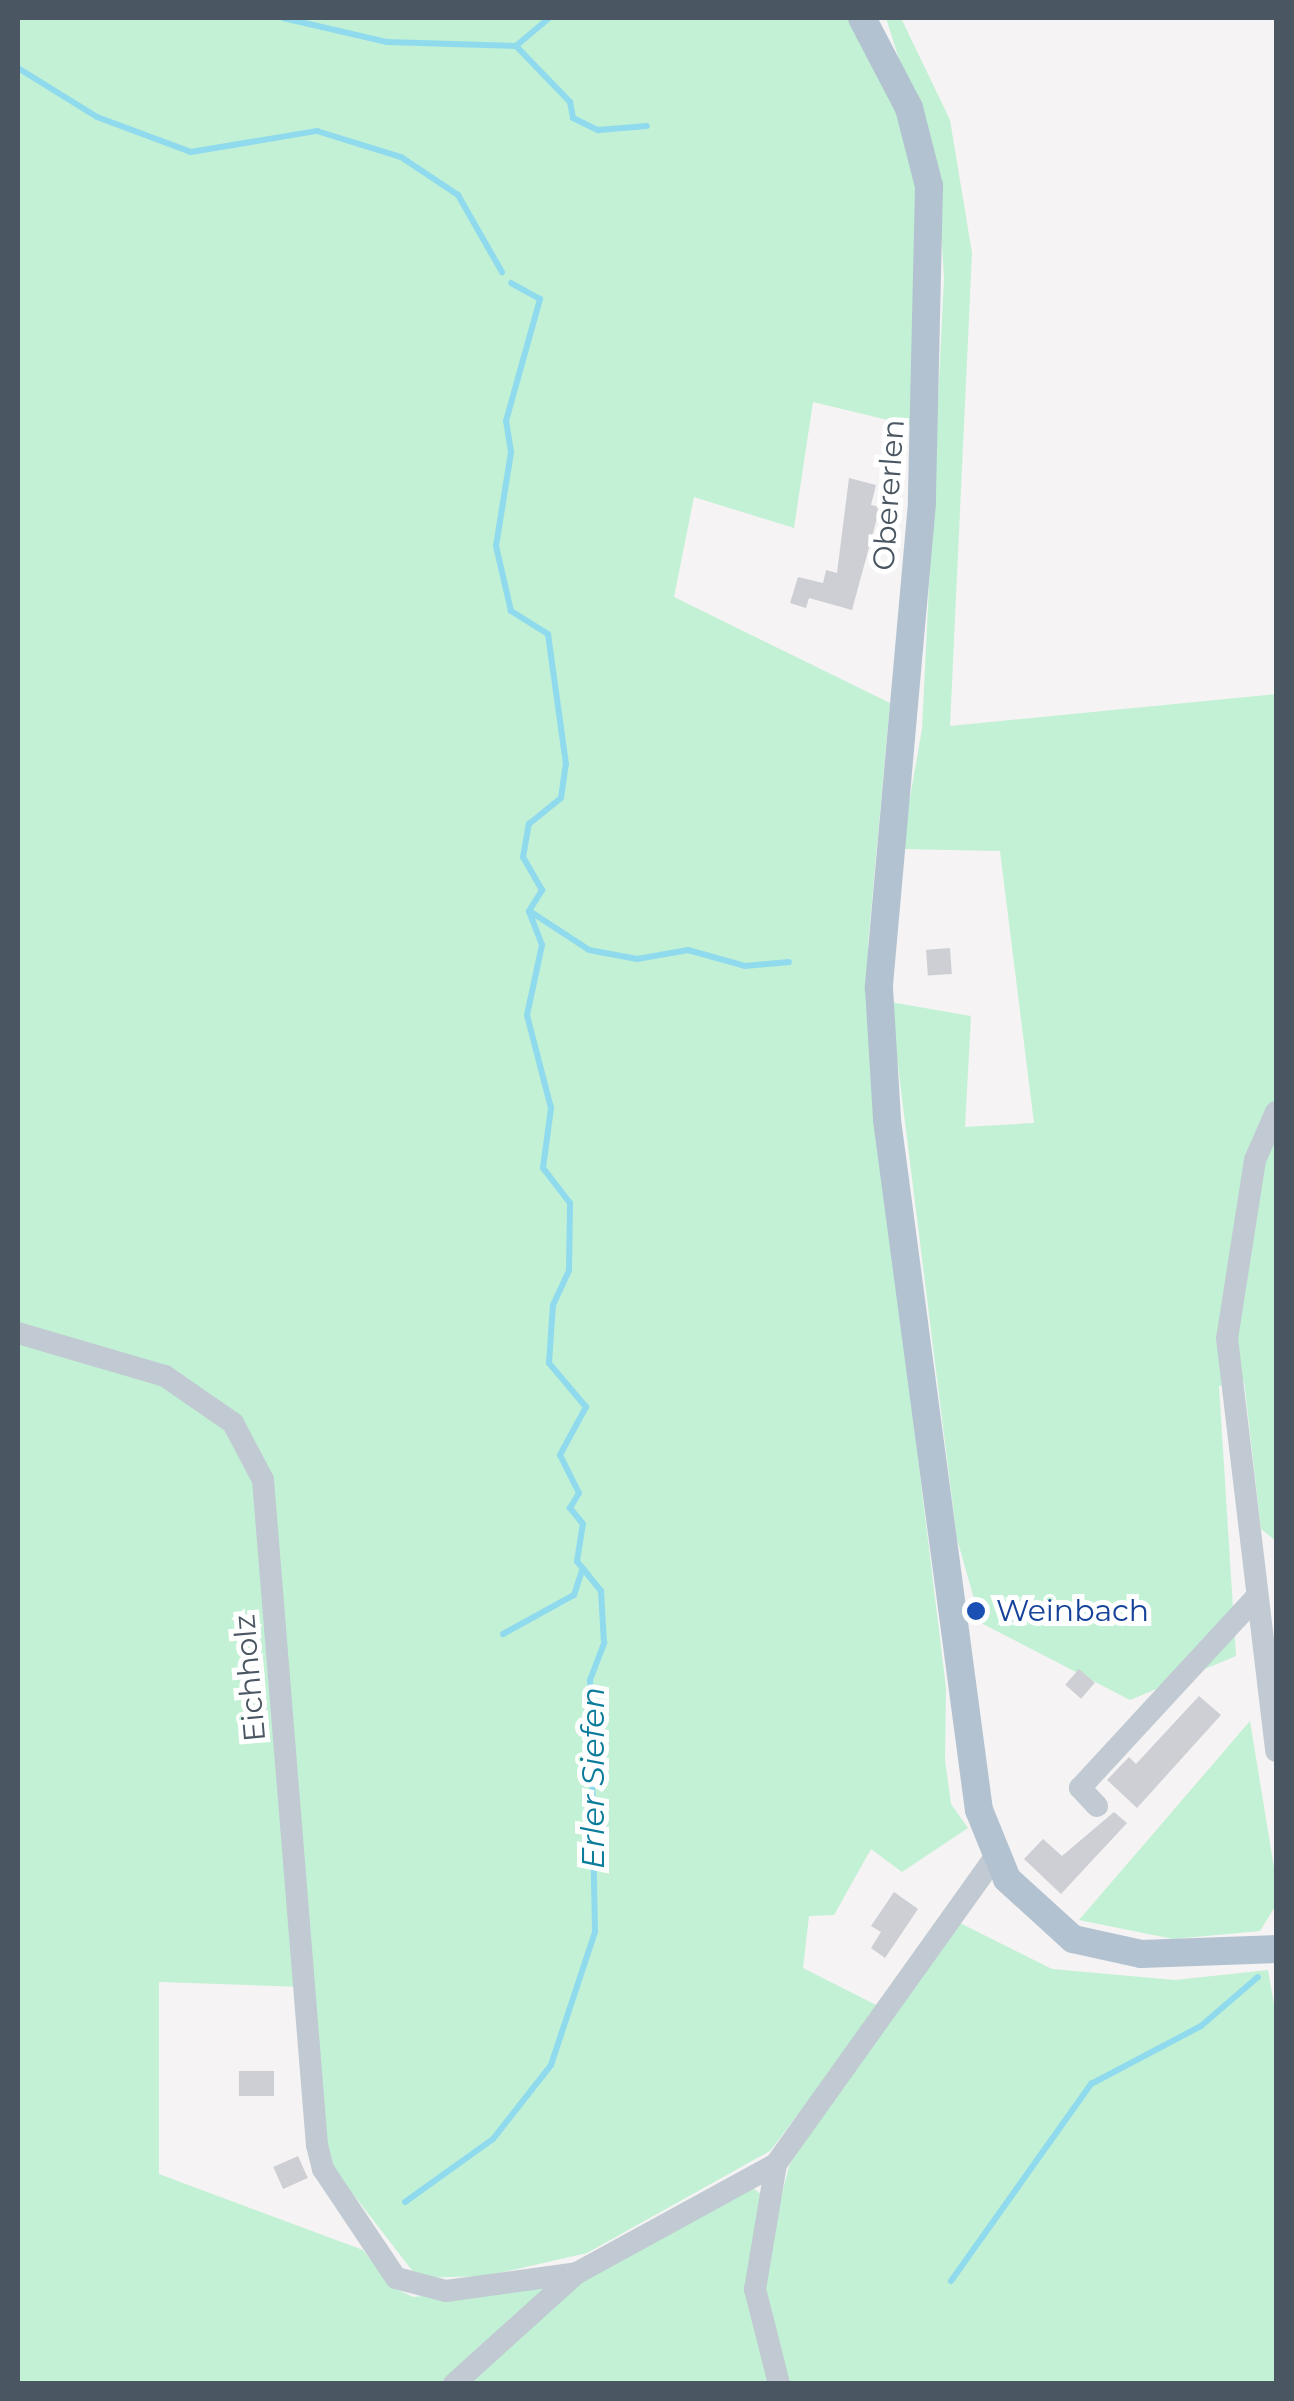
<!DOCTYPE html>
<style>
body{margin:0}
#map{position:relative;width:1294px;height:2401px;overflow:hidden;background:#f5f3f3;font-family:Montserrat,sans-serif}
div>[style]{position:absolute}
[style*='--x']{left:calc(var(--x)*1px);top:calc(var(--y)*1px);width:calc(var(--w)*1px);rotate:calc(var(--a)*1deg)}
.green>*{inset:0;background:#c3f1d5}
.stream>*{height:6px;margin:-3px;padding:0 3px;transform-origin:3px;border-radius:3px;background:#90daee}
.building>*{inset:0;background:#cdcfd5;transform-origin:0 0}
.minor>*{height:22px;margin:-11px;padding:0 11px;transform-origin:11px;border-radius:11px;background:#c1cad2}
.major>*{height:28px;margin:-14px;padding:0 14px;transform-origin:14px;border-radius:14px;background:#b3c2d1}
.dots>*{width:28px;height:28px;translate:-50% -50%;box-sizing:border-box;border:5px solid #fff;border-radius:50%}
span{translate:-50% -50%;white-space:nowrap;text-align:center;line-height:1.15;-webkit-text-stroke:10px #fff;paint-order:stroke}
.street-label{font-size:30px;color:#4a5661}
.transit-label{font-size:30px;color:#164399}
.left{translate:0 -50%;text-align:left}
.water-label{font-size:32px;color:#0c7c9b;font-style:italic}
.frame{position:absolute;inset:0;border:20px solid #4a5661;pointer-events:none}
</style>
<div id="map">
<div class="green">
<div style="clip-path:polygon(18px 18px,854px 18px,900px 104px,918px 182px,913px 426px,813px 402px,794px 528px,694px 497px,674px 597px,890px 703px,868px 945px,873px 1088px,946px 1688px,945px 1760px,951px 1804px,968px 1828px,902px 1872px,871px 1849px,834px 1915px,809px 1916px,803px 1968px,880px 2007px,770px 2151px,587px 2253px,486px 2276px,418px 2278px,329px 2163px,266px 1478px,200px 1393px,18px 1330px)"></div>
<div style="clip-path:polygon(886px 18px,901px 18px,950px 120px,972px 253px,950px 726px,1276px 694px,1276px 1541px,1261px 1529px,1244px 1381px,1219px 1386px,1236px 1656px,1130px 1700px,981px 1623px,957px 1539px,890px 1002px,971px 1016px,965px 1127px,1034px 1123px,1000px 851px,901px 849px,922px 729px,944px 278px,938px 182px)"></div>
<div style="clip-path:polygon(18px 1338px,164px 1381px,229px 1427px,259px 1481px,304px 1987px,159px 1982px,159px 2174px,363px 2250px,392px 2287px,413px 2297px,561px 2283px,445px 2383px,18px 2383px)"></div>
<div style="clip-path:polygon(1250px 1721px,1276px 1880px,1276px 1905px,1260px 1931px,1173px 1939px,1079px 1920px)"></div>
<div style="clip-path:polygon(954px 1920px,1052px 1969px,1175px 1980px,1268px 1970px,1276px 2016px,1276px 2383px,783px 2383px,759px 2286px,789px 2166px,882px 2014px)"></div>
<div style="clip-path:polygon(749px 2185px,761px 2194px,750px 2288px,775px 2383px,460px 2384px,579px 2277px)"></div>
</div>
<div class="stream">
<div style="--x:283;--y:18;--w:107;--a:13"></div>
<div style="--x:387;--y:42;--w:129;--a:1.8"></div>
<div style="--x:516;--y:46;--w:78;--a:46"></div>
<div style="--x:570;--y:102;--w:16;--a:79"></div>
<div style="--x:573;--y:118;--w:28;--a:26"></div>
<div style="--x:598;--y:130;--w:49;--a:-4.7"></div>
<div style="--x:516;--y:46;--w:43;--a:-40.3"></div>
<div style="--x:18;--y:68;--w:93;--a:31.8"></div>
<div style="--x:97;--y:117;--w:100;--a:20.4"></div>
<div style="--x:191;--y:152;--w:128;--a:-9.5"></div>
<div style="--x:317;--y:131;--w:88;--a:17.2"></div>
<div style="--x:401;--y:157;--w:69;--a:33.7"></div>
<div style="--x:458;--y:195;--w:89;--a:60.3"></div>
<div style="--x:531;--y:912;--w:69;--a:33.2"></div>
<div style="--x:589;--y:950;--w:49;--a:10.6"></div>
<div style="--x:637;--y:959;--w:52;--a:-10"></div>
<div style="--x:688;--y:950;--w:59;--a:15.7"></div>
<div style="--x:745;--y:966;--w:44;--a:-5.2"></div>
<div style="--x:503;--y:1634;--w:81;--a:-28.8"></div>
<div style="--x:574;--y:1595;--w:28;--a:-72"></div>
<div style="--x:405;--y:2202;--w:108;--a:-35.6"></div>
<div style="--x:493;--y:2139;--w:94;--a:-51.9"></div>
<div style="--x:551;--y:2065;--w:140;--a:-71.7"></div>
<div style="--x:595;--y:1932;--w:252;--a:-91.1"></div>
<div style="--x:590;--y:1680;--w:40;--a:-69"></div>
<div style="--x:604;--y:1643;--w:52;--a:-93.3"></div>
<div style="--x:601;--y:1591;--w:38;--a:-129"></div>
<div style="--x:577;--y:1561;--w:37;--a:-81"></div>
<div style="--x:583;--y:1524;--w:21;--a:-129"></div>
<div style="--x:570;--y:1508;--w:17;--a:-59"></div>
<div style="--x:579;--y:1493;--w:42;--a:-116.6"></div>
<div style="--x:560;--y:1455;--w:55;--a:-61.6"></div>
<div style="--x:586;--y:1407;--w:57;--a:-130.1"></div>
<div style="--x:549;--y:1363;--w:58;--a:-86.1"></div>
<div style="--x:553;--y:1305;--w:38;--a:-65"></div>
<div style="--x:569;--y:1270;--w:67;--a:-89.1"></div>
<div style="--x:570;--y:1203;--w:44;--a:-127.6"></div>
<div style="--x:543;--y:1168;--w:61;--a:-82.4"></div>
<div style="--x:551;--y:1108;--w:96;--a:-104.5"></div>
<div style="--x:527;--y:1015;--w:72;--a:-77.9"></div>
<div style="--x:542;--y:945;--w:36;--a:-111"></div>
<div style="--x:529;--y:911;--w:25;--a:-58"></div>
<div style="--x:542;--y:890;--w:38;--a:-120"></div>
<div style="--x:523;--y:857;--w:34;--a:-80"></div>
<div style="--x:529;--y:824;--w:41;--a:-39.1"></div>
<div style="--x:561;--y:798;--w:34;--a:-82"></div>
<div style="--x:566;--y:764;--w:131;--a:-97.9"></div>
<div style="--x:548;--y:634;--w:44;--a:-148.1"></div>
<div style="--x:511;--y:611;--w:67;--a:-103"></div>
<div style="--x:496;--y:546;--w:95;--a:-80.9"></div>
<div style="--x:511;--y:452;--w:31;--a:-99"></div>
<div style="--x:506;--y:421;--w:127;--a:-74.4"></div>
<div style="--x:540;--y:299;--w:33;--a:-151"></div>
<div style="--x:951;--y:2281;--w:242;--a:-54.6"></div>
<div style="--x:1091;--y:2084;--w:124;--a:-27.8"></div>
<div style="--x:1201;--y:2026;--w:75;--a:-40.7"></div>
</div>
<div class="building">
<div style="clip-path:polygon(849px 478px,876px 485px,871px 505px,880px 507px,852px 610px,809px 598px,806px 608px,790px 603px,798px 577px,823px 583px,826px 570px,837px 573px)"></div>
<div style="left:950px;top:948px;width:26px;height:24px;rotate:86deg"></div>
<div style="left:1079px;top:1669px;width:21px;height:21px;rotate:41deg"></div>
<div style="clip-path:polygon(1199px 1696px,1221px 1715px,1137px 1808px,1107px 1780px,1129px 1757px,1136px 1764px)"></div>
<div style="clip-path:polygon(1114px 1812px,1127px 1823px,1061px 1894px,1024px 1859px,1043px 1839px,1062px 1856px)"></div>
<div style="clip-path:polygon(894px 1892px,918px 1909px,885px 1958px,871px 1948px,881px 1932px,871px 1926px)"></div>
<div style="left:274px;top:2071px;width:25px;height:35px;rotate:90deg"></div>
<div style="left:298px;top:2156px;width:24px;height:27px;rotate:66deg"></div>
</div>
<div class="minor">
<div style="--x:1276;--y:1112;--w:52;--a:113.6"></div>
<div style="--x:1255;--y:1160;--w:180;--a:98.9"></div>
<div style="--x:1227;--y:1338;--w:416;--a:83.2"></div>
<div style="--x:18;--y:1333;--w:153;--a:16.3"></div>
<div style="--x:165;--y:1376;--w:83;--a:34.7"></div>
<div style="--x:233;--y:1423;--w:64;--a:62.2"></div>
<div style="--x:263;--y:1480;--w:667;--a:85.36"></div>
<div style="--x:317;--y:2145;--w:25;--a:76"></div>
<div style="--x:323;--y:2169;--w:131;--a:56.2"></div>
<div style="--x:396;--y:2278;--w:52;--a:14.6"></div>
<div style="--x:446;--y:2291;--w:132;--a:-7.8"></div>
<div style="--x:577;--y:2273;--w:227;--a:-28.7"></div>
<div style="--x:776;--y:2164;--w:377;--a:-54.5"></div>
<div style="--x:1097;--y:1806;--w:25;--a:-133"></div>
<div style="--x:1080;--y:1788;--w:261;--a:-47.3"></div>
<div style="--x:776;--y:2164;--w:127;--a:99.5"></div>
<div style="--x:755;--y:2289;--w:98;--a:75.8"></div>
<div style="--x:454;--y:2384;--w:166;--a:-42.1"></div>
</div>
<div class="major">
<div style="--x:862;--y:18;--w:102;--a:62.4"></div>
<div style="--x:909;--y:108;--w:81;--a:75.6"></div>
<div style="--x:929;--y:186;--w:317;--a:91.3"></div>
<div style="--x:922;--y:503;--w:487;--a:95.1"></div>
<div style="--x:879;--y:988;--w:132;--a:86.5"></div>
<div style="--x:887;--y:1120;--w:696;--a:82.41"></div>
<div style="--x:979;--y:1810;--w:74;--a:67.9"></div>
<div style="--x:1007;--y:1879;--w:89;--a:42.3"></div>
<div style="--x:1073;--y:1939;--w:70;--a:12.4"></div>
<div style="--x:1141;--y:1954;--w:135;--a:-2.1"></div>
</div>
<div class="dots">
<div style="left:976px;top:1611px;background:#1a4fb4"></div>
</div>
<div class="street-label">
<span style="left:889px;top:495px;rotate:-86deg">Obererlen</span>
<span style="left:250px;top:1678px;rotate:-95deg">Eichholz</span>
</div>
<div class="transit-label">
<span class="left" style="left:996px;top:1611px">Weinbach</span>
</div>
<div class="water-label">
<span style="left:593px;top:1778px;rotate:-90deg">Erler Siefen</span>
</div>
<div class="frame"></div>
</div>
